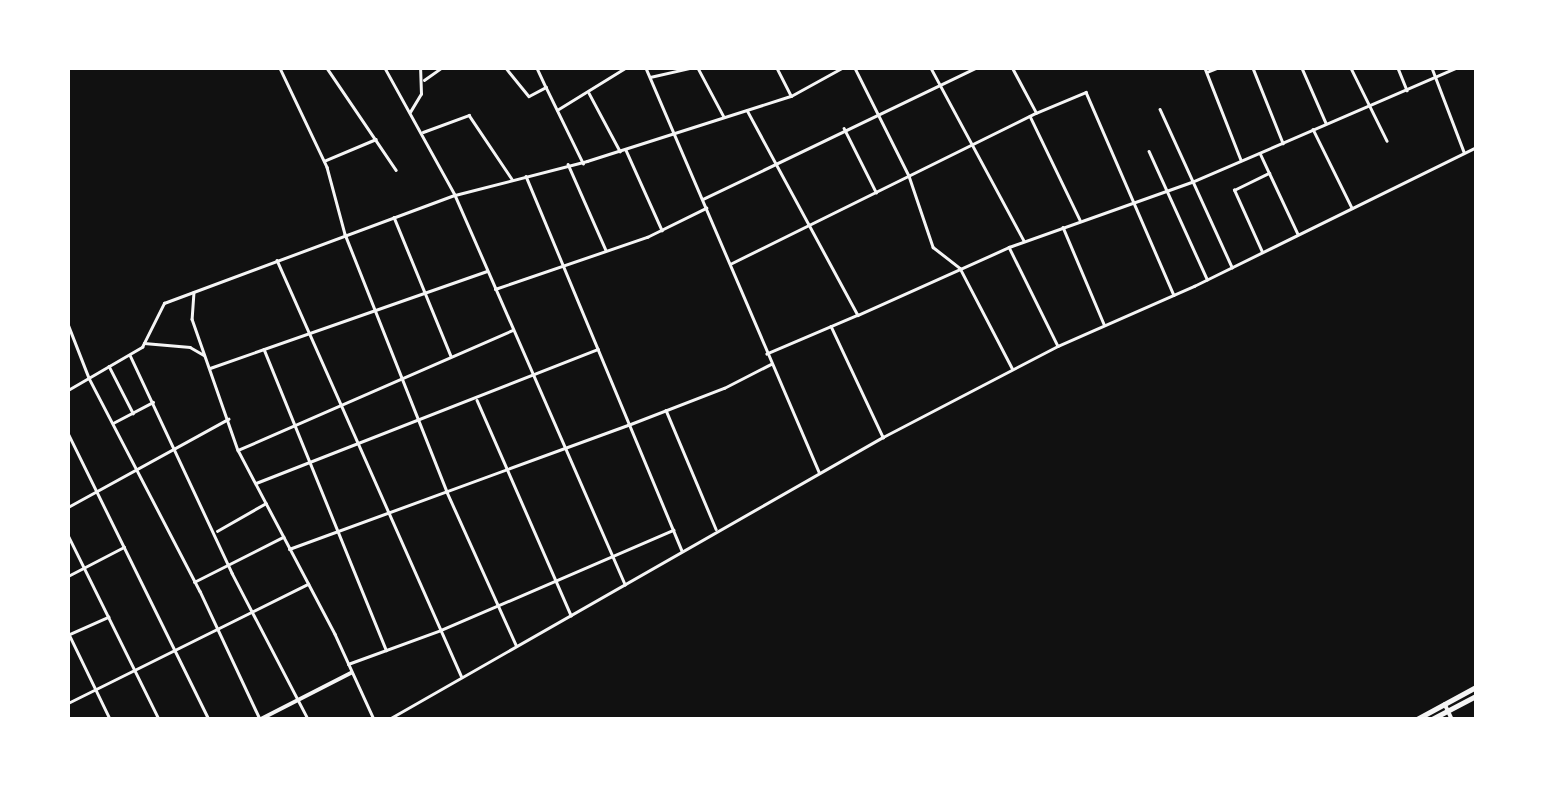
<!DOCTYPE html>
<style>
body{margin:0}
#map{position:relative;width:1544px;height:787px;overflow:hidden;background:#111;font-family:Literata,serif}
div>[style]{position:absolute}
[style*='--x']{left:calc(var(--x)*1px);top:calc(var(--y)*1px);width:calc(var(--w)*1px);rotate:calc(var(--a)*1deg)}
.minor>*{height:2.5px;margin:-1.25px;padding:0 1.25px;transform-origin:1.25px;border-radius:1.25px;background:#f5f5f5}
.tertiary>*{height:3.5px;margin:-1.75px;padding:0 1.75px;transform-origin:1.75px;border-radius:1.75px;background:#f5f5f5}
.trunk>*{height:4.5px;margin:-2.25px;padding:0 2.25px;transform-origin:2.25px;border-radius:2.25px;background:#f5f5f5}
span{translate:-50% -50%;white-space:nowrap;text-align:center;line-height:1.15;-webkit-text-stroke:5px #fff;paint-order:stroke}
.frame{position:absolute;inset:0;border:70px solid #fff;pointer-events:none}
</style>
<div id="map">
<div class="minor">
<div style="--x:280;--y:68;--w:110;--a:64.6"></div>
<div style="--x:327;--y:167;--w:69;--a:75"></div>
<div style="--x:345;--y:234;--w:277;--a:68.4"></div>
<div style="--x:447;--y:492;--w:168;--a:65.7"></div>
<div style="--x:327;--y:68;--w:123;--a:55.9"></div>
<div style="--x:385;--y:68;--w:145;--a:61.1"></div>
<div style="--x:455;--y:195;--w:425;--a:66.4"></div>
<div style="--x:506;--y:68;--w:36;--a:51"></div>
<div style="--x:529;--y:96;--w:19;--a:-28"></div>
<div style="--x:546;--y:87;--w:85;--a:64"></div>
<div style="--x:537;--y:68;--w:21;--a:65"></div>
<div style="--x:646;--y:68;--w:439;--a:66.8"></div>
<div style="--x:698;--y:68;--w:55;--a:62"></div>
<div style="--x:777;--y:68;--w:31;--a:63"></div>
<div style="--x:855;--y:68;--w:121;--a:63.4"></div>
<div style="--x:909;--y:176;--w:75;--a:71.3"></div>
<div style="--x:933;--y:247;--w:34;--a:38"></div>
<div style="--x:960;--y:268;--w:113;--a:62.5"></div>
<div style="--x:931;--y:68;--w:196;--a:61.7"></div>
<div style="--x:1205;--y:68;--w:99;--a:68.6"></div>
<div style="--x:1253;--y:68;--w:81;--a:68.2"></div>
<div style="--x:1302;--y:68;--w:60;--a:66.4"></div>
<div style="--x:1351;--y:68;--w:81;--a:63.7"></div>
<div style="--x:1398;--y:68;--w:24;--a:68"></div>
<div style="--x:1432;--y:68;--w:90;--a:69.1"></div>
<div style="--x:1207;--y:72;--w:11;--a:-22"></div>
<div style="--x:650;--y:77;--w:41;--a:-12.7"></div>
<div style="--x:424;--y:80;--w:21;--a:-35"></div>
<div style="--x:589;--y:93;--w:66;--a:61.9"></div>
<div style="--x:1160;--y:109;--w:174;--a:65.5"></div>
<div style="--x:557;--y:110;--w:80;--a:-31.7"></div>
<div style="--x:747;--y:110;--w:233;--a:61.6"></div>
<div style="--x:858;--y:315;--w:99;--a:156.8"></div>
<div style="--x:410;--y:112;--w:21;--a:-59"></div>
<div style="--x:421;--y:94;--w:26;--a:-92"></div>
<div style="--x:1036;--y:113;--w:54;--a:-22.8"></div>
<div style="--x:1086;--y:92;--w:221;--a:66.6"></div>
<div style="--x:1030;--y:116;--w:115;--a:64.3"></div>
<div style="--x:844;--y:128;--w:72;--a:63.4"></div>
<div style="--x:1313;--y:129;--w:88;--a:63.7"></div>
<div style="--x:423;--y:132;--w:49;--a:-20.3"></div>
<div style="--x:469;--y:115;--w:77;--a:56.1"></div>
<div style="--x:626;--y:150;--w:88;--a:65.8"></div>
<div style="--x:1149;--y:151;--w:141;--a:65.6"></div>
<div style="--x:1260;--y:153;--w:89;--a:64.9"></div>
<div style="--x:324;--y:161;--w:56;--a:-22.9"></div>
<div style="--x:568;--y:164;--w:94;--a:66.2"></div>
<div style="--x:526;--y:176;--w:406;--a:67.4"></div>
<div style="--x:703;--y:199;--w:302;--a:-25.7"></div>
<div style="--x:394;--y:217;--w:150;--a:67.7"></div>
<div style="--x:1063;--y:227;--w:105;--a:67.1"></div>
<div style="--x:1009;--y:247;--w:110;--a:63.7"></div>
<div style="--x:1262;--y:252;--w:68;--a:-114.3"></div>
<div style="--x:1234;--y:190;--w:39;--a:-26"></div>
<div style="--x:277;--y:260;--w:455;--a:66.1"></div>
<div style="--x:730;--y:264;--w:341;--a:-26.3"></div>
<div style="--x:1036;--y:113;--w:51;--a:-118.1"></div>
<div style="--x:495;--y:289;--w:161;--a:-18.9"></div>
<div style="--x:647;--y:237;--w:66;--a:-26.2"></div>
<div style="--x:194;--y:292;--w:27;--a:94"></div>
<div style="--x:192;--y:319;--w:139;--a:70.7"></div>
<div style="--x:238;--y:450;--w:208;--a:62.2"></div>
<div style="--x:335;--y:634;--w:94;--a:65.4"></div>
<div style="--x:858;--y:315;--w:166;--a:-24.2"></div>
<div style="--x:1009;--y:247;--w:194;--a:-19.6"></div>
<div style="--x:1192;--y:182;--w:287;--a:-23.4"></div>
<div style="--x:68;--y:324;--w:58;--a:68.7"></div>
<div style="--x:89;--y:378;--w:240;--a:62.5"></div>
<div style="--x:200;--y:591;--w:141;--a:64.9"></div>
<div style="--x:831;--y:326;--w:123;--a:64.9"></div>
<div style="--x:144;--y:343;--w:46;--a:5"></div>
<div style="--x:190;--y:347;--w:16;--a:30"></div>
<div style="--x:264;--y:349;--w:325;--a:67.9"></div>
<div style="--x:130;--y:355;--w:241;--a:64.9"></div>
<div style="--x:232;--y:573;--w:165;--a:62.5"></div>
<div style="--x:109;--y:366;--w:53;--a:62.9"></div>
<div style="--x:210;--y:368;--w:293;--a:-19.3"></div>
<div style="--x:68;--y:390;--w:86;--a:-30.2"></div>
<div style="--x:142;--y:347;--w:49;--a:-63.4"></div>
<div style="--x:164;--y:303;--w:310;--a:-20.4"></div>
<div style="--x:455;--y:195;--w:136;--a:-14.4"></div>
<div style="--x:587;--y:161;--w:214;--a:-17.7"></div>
<div style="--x:791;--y:96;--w:58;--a:-28.8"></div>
<div style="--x:477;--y:400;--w:235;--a:66.4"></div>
<div style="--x:666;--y:410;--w:129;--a:67.2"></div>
<div style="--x:113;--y:423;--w:45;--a:-27.7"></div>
<div style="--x:68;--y:433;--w:319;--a:63.8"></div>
<div style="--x:238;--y:450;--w:300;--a:-23.6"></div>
<div style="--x:256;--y:483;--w:367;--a:-21.4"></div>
<div style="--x:68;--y:507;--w:183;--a:-28.8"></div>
<div style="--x:217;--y:531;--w:56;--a:-29.7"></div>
<div style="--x:68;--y:535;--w:205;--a:63.7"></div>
<div style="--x:289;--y:549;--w:361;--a:-20.1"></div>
<div style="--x:628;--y:425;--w:103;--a:-21.1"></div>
<div style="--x:724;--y:388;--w:53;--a:-27.1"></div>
<div style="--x:68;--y:576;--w:63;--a:-27.4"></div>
<div style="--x:194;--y:582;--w:100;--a:-26.8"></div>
<div style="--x:68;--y:632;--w:97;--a:64.2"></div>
<div style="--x:70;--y:634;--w:42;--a:-24.1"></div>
<div style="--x:348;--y:664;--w:99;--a:-20.1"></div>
<div style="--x:441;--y:630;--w:253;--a:-23.3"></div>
<div style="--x:68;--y:703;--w:268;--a:-26.4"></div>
<div style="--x:389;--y:719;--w:569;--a:-29.72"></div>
<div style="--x:883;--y:437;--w:197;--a:-27.5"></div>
<div style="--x:1058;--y:346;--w:149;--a:-23.8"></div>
<div style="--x:1194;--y:286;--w:314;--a:-26.2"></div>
</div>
<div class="tertiary">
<div style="--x:1445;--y:704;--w:17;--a:65"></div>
<div style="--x:261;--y:719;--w:101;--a:-27.1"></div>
</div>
<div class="trunk">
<div style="--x:1417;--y:719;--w:67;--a:-28.5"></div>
<div style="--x:1432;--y:719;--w:50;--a:-27.6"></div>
</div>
<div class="frame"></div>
</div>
